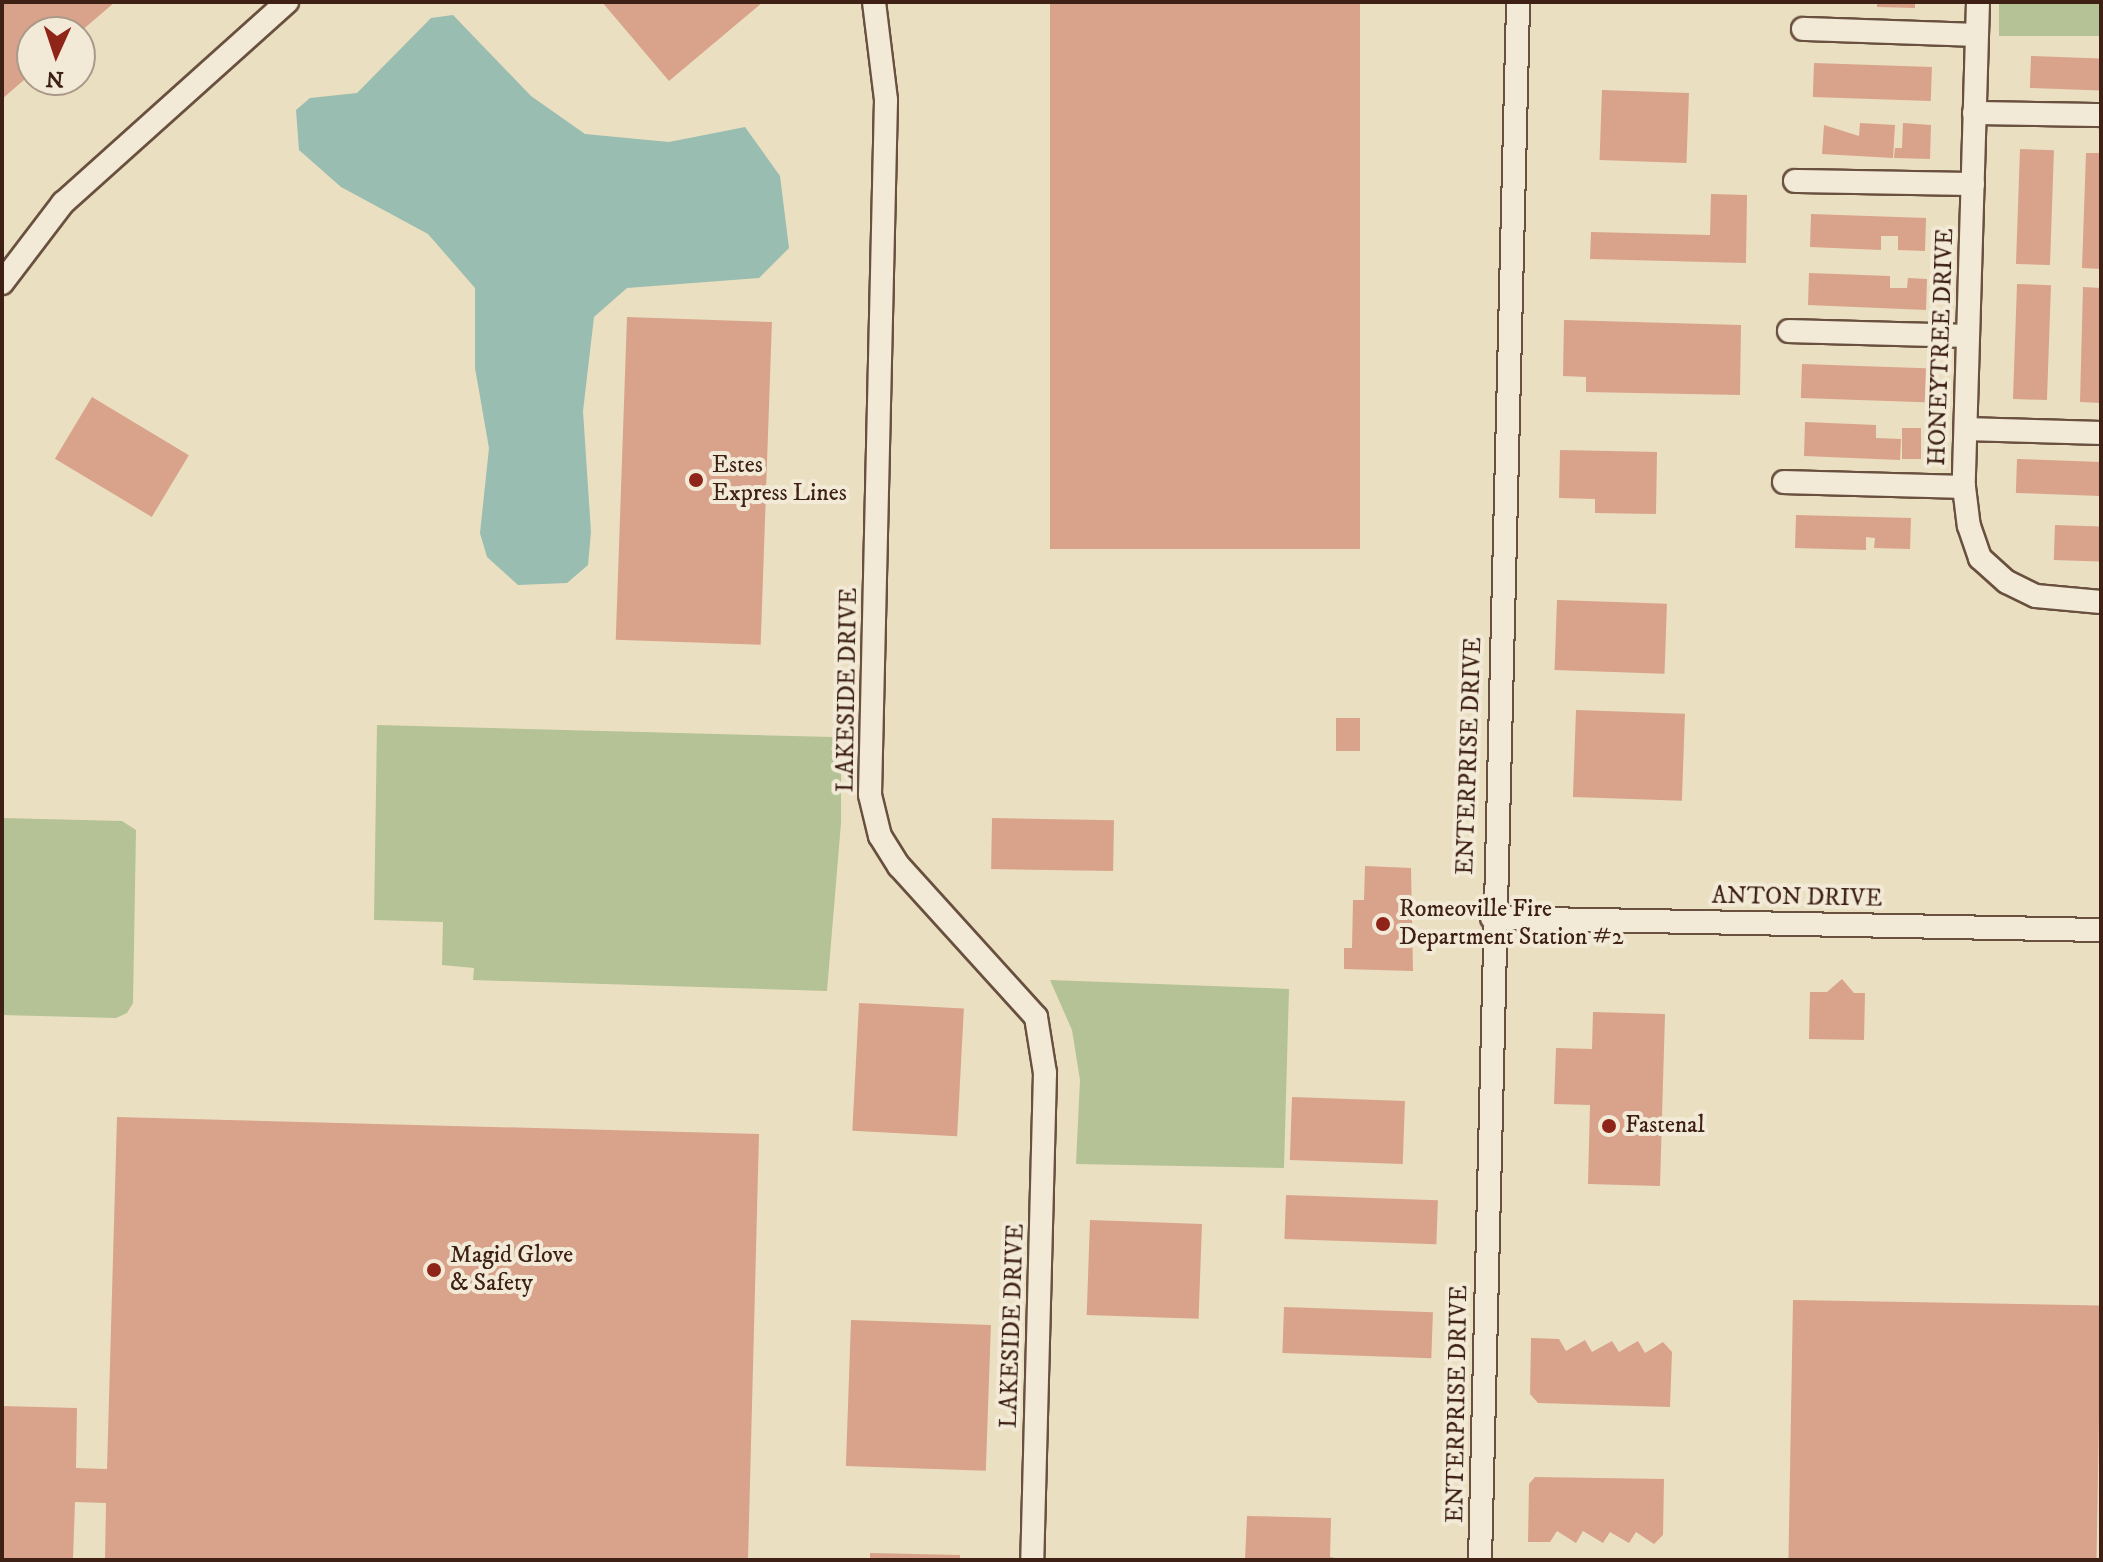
<!DOCTYPE html>
<style>
body{margin:0}
#map{position:relative;width:2103px;height:1562px;overflow:hidden;background:#ebdfc1;font-family:"IM FELL DW Pica",serif}
div>[style]{position:absolute}
[style*='--x']{left:calc(var(--x)*1px);top:calc(var(--y)*1px);width:calc(var(--w)*1px);rotate:calc(var(--a)*1deg)}
.green>*{inset:0;background:#b4c295;transform-origin:0 0}
.water>*{inset:0;background:#99bdb0}
.building>*{inset:0;background:#d8a38a;transform-origin:0 0}
.roads{filter:drop-shadow(2px 0 #69503f) drop-shadow(-2px 0 #69503f) drop-shadow(0 2px #69503f) drop-shadow(0 -2px #69503f)}
.minor>*{height:22px;margin:-11px;padding:0 11px;transform-origin:11px;border-radius:11px;background:#f2ead7}
.dots>*{width:22px;height:22px;translate:-50% -50%;box-sizing:border-box;border:4px solid #f2ead7;border-radius:50%}
span{translate:-50% -50%;white-space:nowrap;text-align:center;line-height:1.15;-webkit-text-stroke:8px #f2ead7;paint-order:stroke}
.street-label{font-size:24px;color:#3e2014}
.poi-label{font-size:24px;color:#3e2014}
.left{translate:0 -50%;text-align:left}
.frame{position:absolute;inset:0;border:4px solid #3e2014;pointer-events:none}
.north{position:absolute;left:16px;top:16px;width:80px;height:80px;box-sizing:border-box;background:#f2ead7;border:2px solid #aa9989;border-radius:50%;rotate:183deg;font-size:22px;font-weight:700;line-height:32px;text-align:center;color:#3e2014}
.north::after{content:'';display:block;margin:auto;width:28px;height:36px;background:#8f2418;clip-path:polygon(50% 0,100% 100%,50% 72%,0 100%)}
</style>
<div id="map">
<div class="green">
<div style="left:1999px;top:2px;width:102px;height:34px"></div>
<div style="clip-path:polygon(377px 725px,833px 737px,841px 760px,841px 823px,827px 991px,473px 980px,474px 968px,442px 965px,443px 922px,374px 920px)"></div>
<div style="clip-path:polygon(2px 818px,122px 821px,136px 830px,133px 1003px,127px 1013px,116px 1018px,2px 1015px)"></div>
<div style="clip-path:polygon(1050px 980px,1289px 989px,1284px 1168px,1076px 1164px,1080px 1080px,1072px 1030px)"></div>
</div>
<div class="water">
<div style="clip-path:polygon(453px 15px,531px 96px,585px 134px,669px 142px,745px 127px,780px 176px,789px 248px,759px 278px,627px 288px,594px 317px,583px 411px,591px 532px,588px 565px,567px 583px,518px 585px,487px 557px,480px 533px,489px 448px,475px 368px,475px 288px,428px 234px,341px 187px,299px 150px,296px 110px,310px 98px,357px 93px,431px 18px)"></div>
</div>
<div class="building">
<div style="clip-path:polygon(2px 2px,115px 2px,80px 32px,32px 32px,32px 73px,2px 99px)"></div>
<div style="clip-path:polygon(602px 2px,763px 2px,669px 81px)"></div>
<div style="left:1050px;top:2px;width:310px;height:547px"></div>
<div style="clip-path:polygon(1877px 2px,1915px 2px,1915px 8px,1877px 7px)"></div>
<div style="left:2031px;top:56px;width:70px;height:32px;rotate:2deg"></div>
<div style="left:1814px;top:63px;width:118px;height:34px;rotate:2deg"></div>
<div style="left:1602px;top:90px;width:87px;height:70px;rotate:2deg"></div>
<div style="clip-path:polygon(1860px 123px,1895px 125px,1893px 158px,1822px 154px,1824px 125px,1859px 136px)"></div>
<div style="clip-path:polygon(1903px 123px,1931px 125px,1930px 159px,1894px 158px,1895px 148px,1902px 148px)"></div>
<div style="left:2020px;top:149px;width:34px;height:115px;rotate:2deg"></div>
<div style="clip-path:polygon(2086px 153px,2101px 153px,2101px 269px,2082px 268px)"></div>
<div style="clip-path:polygon(1711px 194px,1747px 195px,1746px 263px,1590px 259px,1591px 232px,1710px 235px)"></div>
<div style="clip-path:polygon(1811px 214px,1926px 218px,1925px 251px,1898px 250px,1898px 236px,1881px 236px,1881px 250px,1810px 247px)"></div>
<div style="clip-path:polygon(1809px 273px,1890px 276px,1890px 288px,1907px 288px,1908px 278px,1927px 279px,1926px 310px,1808px 305px)"></div>
<div style="left:2017px;top:284px;width:34px;height:115px;rotate:2deg"></div>
<div style="clip-path:polygon(2083px 287px,2101px 288px,2101px 403px,2080px 402px)"></div>
<div style="left:627px;top:317px;width:145px;height:323px;rotate:2deg"></div>
<div style="clip-path:polygon(1564px 320px,1741px 325px,1740px 395px,1586px 392px,1586px 377px,1563px 376px)"></div>
<div style="left:1802px;top:364px;width:124px;height:34px;rotate:2deg"></div>
<div style="left:92px;top:397px;width:113px;height:72px;rotate:31deg"></div>
<div style="clip-path:polygon(1805px 422px,1876px 425px,1876px 438px,1901px 439px,1900px 460px,1804px 456px)"></div>
<div style="left:1902px;top:428px;width:19px;height:31px"></div>
<div style="clip-path:polygon(1560px 450px,1657px 452px,1656px 514px,1595px 513px,1595px 499px,1559px 498px)"></div>
<div style="left:2017px;top:459px;width:84px;height:34px;rotate:2deg"></div>
<div style="clip-path:polygon(1796px 515px,1911px 518px,1910px 549px,1874px 548px,1875px 538px,1866px 537px,1866px 550px,1795px 548px)"></div>
<div style="left:2055px;top:525px;width:46px;height:35px;rotate:2deg"></div>
<div style="left:1557px;top:600px;width:110px;height:70px;rotate:2deg"></div>
<div style="left:1576px;top:710px;width:109px;height:87px;rotate:2deg"></div>
<div style="left:1336px;top:718px;width:24px;height:33px"></div>
<div style="left:992px;top:818px;width:122px;height:51px;rotate:1deg"></div>
<div style="clip-path:polygon(1365px 866px,1411px 868px,1413px 971px,1344px 969px,1344px 948px,1352px 948px,1353px 900px,1364px 900px)"></div>
<div style="clip-path:polygon(1842px 979px,1854px 993px,1865px 993px,1864px 1040px,1809px 1039px,1810px 992px,1827px 992px)"></div>
<div style="left:859px;top:1003px;width:105px;height:128px;rotate:3deg"></div>
<div style="clip-path:polygon(1593px 1012px,1665px 1014px,1660px 1186px,1588px 1184px,1590px 1105px,1554px 1104px,1556px 1048px,1592px 1049px)"></div>
<div style="left:1292px;top:1097px;width:113px;height:63px;rotate:2deg"></div>
<div style="clip-path:polygon(117px 1117px,759px 1134px,748px 1560px,105px 1560px,106px 1503px,75px 1502px,73px 1559px,2px 1558px,2px 1406px,77px 1408px,76px 1468px,107px 1469px)"></div>
<div style="left:1286px;top:1195px;width:152px;height:44px;rotate:2deg"></div>
<div style="left:1090px;top:1220px;width:112px;height:95px;rotate:2deg"></div>
<div style="left:1793px;top:1300px;width:308px;height:260px;rotate:1deg"></div>
<div style="left:1284px;top:1307px;width:149px;height:46px;rotate:2deg"></div>
<div style="left:851px;top:1320px;width:140px;height:146px;rotate:2deg"></div>
<div style="clip-path:polygon(1531px 1338px,1559px 1339px,1566px 1351px,1585px 1340px,1592px 1352px,1612px 1341px,1619px 1352px,1638px 1341px,1645px 1353px,1663px 1342px,1672px 1352px,1670px 1407px,1538px 1403px,1530px 1394px)"></div>
<div style="clip-path:polygon(1535px 1477px,1664px 1479px,1663px 1535px,1654px 1544px,1636px 1532px,1629px 1543px,1610px 1532px,1603px 1543px,1583px 1531px,1576px 1543px,1557px 1531px,1550px 1542px,1528px 1542px,1529px 1484px)"></div>
<div style="clip-path:polygon(1247px 1516px,1331px 1518px,1330px 1557px,1347px 1560px,1245px 1560px)"></div>
<div style="clip-path:polygon(870px 1553px,960px 1555px,960px 1560px,870px 1560px)"></div>
</div>
<div class="roads">
<div class="minor">
<div style="--x:874;--y:2;--w:99;--a:83"></div>
<div style="--x:886;--y:100;--w:695;--a:91.32"></div>
<div style="--x:870;--y:795;--w:42;--a:76.3"></div>
<div style="--x:880;--y:836;--w:36;--a:58"></div>
<div style="--x:899;--y:866;--w:204;--a:47.8"></div>
<div style="--x:1036;--y:1017;--w:57;--a:80.9"></div>
<div style="--x:1045;--y:1073;--w:487;--a:91.5"></div>
<div style="--x:1978;--y:2;--w:485;--a:91.7"></div>
<div style="--x:1964;--y:487;--w:39;--a:83"></div>
<div style="--x:1969;--y:526;--w:34;--a:71"></div>
<div style="--x:1980;--y:558;--w:36;--a:42"></div>
<div style="--x:2007;--y:582;--w:32;--a:26"></div>
<div style="--x:2036;--y:596;--w:65;--a:5.3"></div>
<div style="--x:1803;--y:29;--w:171;--a:2"></div>
<div style="--x:1974;--y:113;--w:127;--a:0.9"></div>
<div style="--x:1795;--y:181;--w:178;--a:1"></div>
<div style="--x:2;--y:283;--w:101;--a:-52.7"></div>
<div style="--x:63;--y:203;--w:301;--a:-41.9"></div>
<div style="--x:1789;--y:331;--w:179;--a:1.6"></div>
<div style="--x:1968;--y:429;--w:133;--a:1.7"></div>
<div style="--x:1784;--y:482;--w:180;--a:1.6"></div>
<div style="--x:1492;--y:918;--w:609;--a:1.13"></div>
<div style="--x:1480;--y:1560;--w:1558;--a:-88.6"></div>
</div>
</div>
<div class="dots">
<div style="left:696px;top:480px;background:#8f2418"></div>
<div style="left:1383px;top:924px;background:#8f2418"></div>
<div style="left:1609px;top:1126px;background:#8f2418"></div>
<div style="left:434px;top:1270px;background:#8f2418"></div>
</div>
<div class="street-label">
<span style="left:1942px;top:347px;rotate:-88deg">HONEYTREE DRIVE</span>
<span style="left:848px;top:690px;rotate:-89deg">LAKESIDE DRIVE</span>
<span style="left:1470px;top:756px;rotate:-88deg">ENTERPRISE DRIVE</span>
<span style="left:1797px;top:898px;rotate:1deg">ANTON DRIVE</span>
<span style="left:1013px;top:1326px;rotate:-88deg">LAKESIDE DRIVE</span>
<span style="left:1458px;top:1404px;rotate:-89deg">ENTERPRISE DRIVE</span>
</div>
<div class="poi-label">
<span class="left" style="left:712px;top:480px">Estes<br>Express Lines</span>
<span class="left" style="left:1399px;top:924px">Romeoville Fire<br>Department Station #2</span>
<span class="left" style="left:1625px;top:1126px">Fastenal</span>
<span class="left" style="left:450px;top:1270px">Magid Glove<br>&amp; Safety</span>
</div>
<div class="frame"></div>
<div class="north">N</div>
</div>
